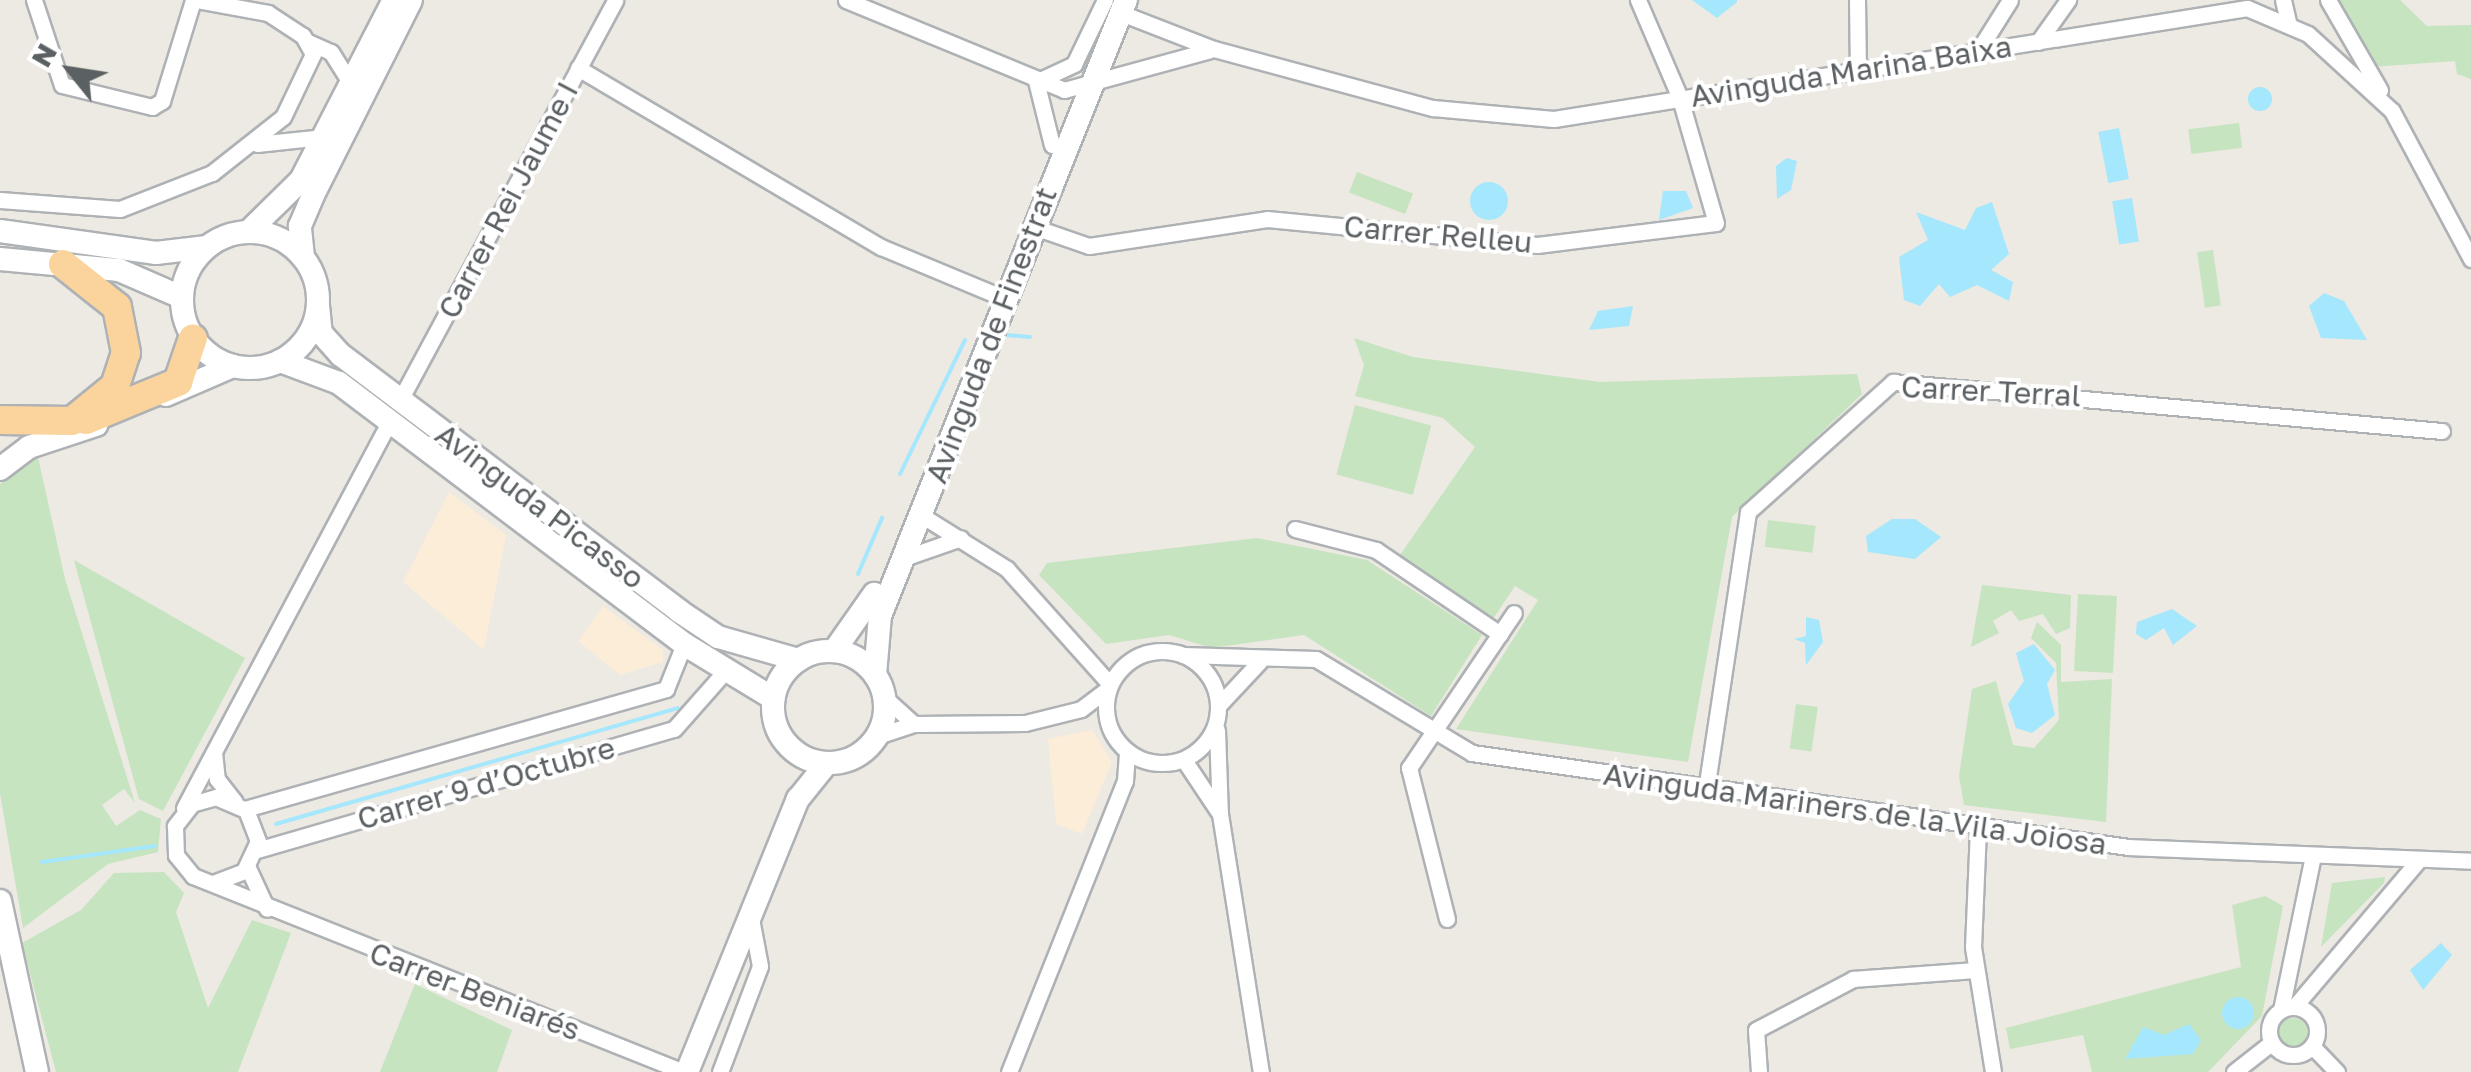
<!DOCTYPE html>
<meta charset="utf-8">
<style>
body{margin:0}
#map{position:relative;width:2471px;height:1072px;overflow:hidden;background:#ede9e3;font-family:"Golos Text",sans-serif}
div>[style]{position:absolute}
[style*='--x']{left:calc(var(--x)*1px);top:calc(var(--y)*1px);width:calc(var(--w)*1px);rotate:calc(var(--a)*1deg)}
.commercial>*{inset:0;background:#fcedd9}
.green>*{inset:0;background:#c7e4c0;transform-origin:0 0}
.round{border-radius:50%}
.water>*{inset:0;background:#a5e7fc;transform-origin:0 0}
.stream>*{height:4px;margin:-2px;padding:0 2px;transform-origin:2px;border-radius:2px;background:#a5e7fc}
.roads{filter:drop-shadow(2px 0 #aeb2b5) drop-shadow(-2px 0 #aeb2b5) drop-shadow(0 2px #aeb2b5) drop-shadow(0 -2px #aeb2b5)}
.minor>*{height:15px;margin:-7.5px;padding:0 7.5px;transform-origin:7.5px;border-radius:7.5px;background:#fff}
.minor>.ring{margin:-7.5px;padding:0;box-sizing:content-box;background:none;border:15px solid #fff;border-radius:50%}
.secondary>*{height:22px;margin:-11px;padding:0 11px;transform-origin:11px;border-radius:11px;background:#fff}
.secondary>.ring{margin:-11px;padding:0;box-sizing:content-box;background:none;border:22px solid #fff;border-radius:50%}
.trunk>*{height:28px;margin:-14px;padding:0 14px;transform-origin:14px;border-radius:14px;background:#fad49c}
span{translate:-50% -50%;white-space:nowrap;text-align:center;line-height:1.15;-webkit-text-stroke:8px #fff;paint-order:stroke}
.street-label{font-size:30px;color:#5b6063}
.north{position:absolute;left:20px;top:20px;width:100px;height:100px;-webkit-text-stroke:8px #fff;paint-order:stroke;rotate:300deg;font-size:28px;font-weight:700;line-height:40px;text-align:center;color:#5b6063}
.north::after{content:'';display:block;margin:auto;width:35px;height:45px;background:#5b6063;clip-path:polygon(50% 0,100% 100%,50% 72%,0 100%)}
</style>
<div id="map">
<div class="commercial">
<div style="clip-path:polygon(449px 492px,506px 535px,484px 650px,403px 582px)"></div>
<div style="clip-path:polygon(603px 606px,663px 650px,663px 662px,620px 675px,578px 641px)"></div>
<div style="clip-path:polygon(1092px 730px,1112px 762px,1082px 834px,1056px 824px,1048px 739px)"></div>
</div>
<div class="green">
<div style="clip-path:polygon(2334px 0,2400px 0,2427px 26px,2471px 25px,2471px 79px,2457px 74px,2455px 61px,2372px 67px)"></div>
<div style="left:2239px;top:123px;width:25px;height:51px;rotate:83deg"></div>
<div style="left:1357px;top:172px;width:60px;height:22px;rotate:21deg"></div>
<div style="left:2213px;top:250px;width:56px;height:16px;rotate:82deg"></div>
<div style="clip-path:polygon(1354px 338px,1413px 357px,1600px 382px,1857px 374px,1862px 394px,1732px 517px,1688px 762px,1456px 729px,1538px 600px,1515px 586px,1493px 619px,1400px 555px,1475px 447px,1443px 418px,1355px 396px,1364px 365px)"></div>
<div style="left:1355px;top:405px;width:79px;height:72px;rotate:15deg"></div>
<div style="clip-path:polygon(38px 457px,65px 579px,135px 803px,124px 789px,102px 805px,116px 826px,140px 810px,161px 819px,158px 852px,108px 864px,23px 928px,0 793px,0 484px)"></div>
<div style="left:1768px;top:520px;width:48px;height:27px;rotate:7deg"></div>
<div style="clip-path:polygon(1257px 538px,1367px 560px,1482px 635px,1431px 716px,1304px 635px,1212px 648px,1169px 635px,1106px 644px,1039px 575px,1047px 563px)"></div>
<div style="clip-path:polygon(74px 560px,245px 658px,163px 811px,139px 799px)"></div>
<div style="clip-path:polygon(1982px 585px,2071px 595px,2070px 628px,2056px 634px,2043px 614px,2019px 621px,2011px 610px,1993px 621px,1999px 633px,1971px 647px)"></div>
<div style="left:2078px;top:594px;width:39px;height:77px;rotate:3deg"></div>
<div style="clip-path:polygon(2037px 622px,2061px 645px,2061px 682px,2112px 679px,2106px 822px,1964px 805px,1959px 776px,1972px 689px,1996px 681px,2013px 745px,2034px 748px,2059px 720px,2056px 663px,2031px 638px)"></div>
<div style="left:1796px;top:704px;width:22px;height:45px;rotate:8deg"></div>
<div style="clip-path:polygon(164px 872px,184px 893px,176px 912px,208px 1008px,252px 920px,291px 933px,238px 1072px,56px 1072px,22px 943px,81px 910px,114px 873px)"></div>
<div style="clip-path:polygon(2385px 877px,2384px 883px,2321px 947px,2332px 883px)"></div>
<div style="clip-path:polygon(2265px 896px,2283px 906px,2262px 1016px,2208px 1072px,2092px 1072px,2083px 1035px,2010px 1049px,2006px 1028px,2241px 967px,2232px 905px)"></div>
<div style="clip-path:polygon(415px 984px,512px 1030px,497px 1072px,380px 1072px)"></div>
<div class="round" style="left:2279px;top:1018px;width:28px;height:28px"></div>
</div>
<div class="water">
<div style="clip-path:polygon(1692px 0,1737px 0,1737px 2px,1717px 18px)"></div>
<div class="round" style="left:2248px;top:87px;width:24px;height:24px"></div>
<div style="left:2119px;top:128px;width:52px;height:21px;rotate:79deg"></div>
<div style="clip-path:polygon(1787px 158px,1797px 161px,1791px 190px,1777px 199px,1776px 166px)"></div>
<div class="round" style="left:1470px;top:182px;width:38px;height:38px"></div>
<div style="clip-path:polygon(1663px 191px,1686px 191px,1693px 208px,1659px 220px)"></div>
<div style="left:2132px;top:198px;width:44px;height:20px;rotate:81deg"></div>
<div style="clip-path:polygon(1992px 202px,2009px 254px,1991px 270px,2013px 282px,2009px 301px,1977px 285px,1950px 297px,1939px 284px,1920px 306px,1904px 300px,1899px 257px,1928px 240px,1916px 212px,1965px 230px,1976px 208px)"></div>
<div style="clip-path:polygon(2324px 293px,2344px 301px,2367px 340px,2321px 338px,2309px 306px)"></div>
<div style="clip-path:polygon(1633px 306px,1629px 326px,1589px 330px,1598px 311px)"></div>
<div style="clip-path:polygon(1892px 519px,1915px 519px,1941px 537px,1915px 559px,1868px 552px,1866px 536px)"></div>
<div style="clip-path:polygon(2172px 609px,2197px 626px,2173px 645px,2164px 628px,2146px 640px,2136px 634px,2137px 622px)"></div>
<div style="clip-path:polygon(1806px 617px,1819px 620px,1823px 642px,1806px 665px,1805px 643px,1794px 639px,1806px 636px)"></div>
<div style="clip-path:polygon(2034px 644px,2055px 670px,2047px 684px,2055px 715px,2032px 733px,2016px 728px,2008px 704px,2024px 681px,2016px 653px)"></div>
<div style="clip-path:polygon(2441px 943px,2452px 955px,2423px 990px,2410px 970px)"></div>
<div class="round" style="left:2222px;top:997px;width:32px;height:32px"></div>
<div style="clip-path:polygon(2189px 1024px,2201px 1040px,2193px 1054px,2125px 1059px,2143px 1027px,2164px 1035px)"></div>
</div>
<div class="stream">
<div style="--x:1007;--y:335;--w:23;--a:5"></div>
<div style="--x:900;--y:474;--w:149;--a:-64.1"></div>
<div style="--x:858;--y:574;--w:61;--a:-66.8"></div>
<div style="--x:276;--y:824;--w:418;--a:-16.1"></div>
<div style="--x:42;--y:862;--w:114;--a:-8.1"></div>
</div>
<div class="roads">
<div class="minor">
<div style="--x:34;--y:0;--w:89;--a:71.8"></div>
<div style="--x:62;--y:85;--w:93;--a:13.7"></div>
<div style="--x:152;--y:107;--w:12;--a:-31"></div>
<div style="--x:162;--y:101;--w:106;--a:-72.9"></div>
<div style="--x:846;--y:0;--w:236;--a:22.4"></div>
<div style="--x:1064;--y:90;--w:151;--a:-15.3"></div>
<div style="--x:1857;--y:0;--w:70;--a:89.2"></div>
<div style="--x:2283;--y:0;--w:23;--a:77"></div>
<div style="--x:2328;--y:0;--w:104;--a:60"></div>
<div style="--x:1121;--y:13;--w:100;--a:21.2"></div>
<div style="--x:1214;--y:49;--w:227;--a:15.1"></div>
<div style="--x:1433;--y:108;--w:121;--a:5.2"></div>
<div style="--x:1554;--y:119;--w:702;--a:-9.1"></div>
<div style="--x:2247;--y:8;--w:66;--a:23.1"></div>
<div style="--x:2308;--y:34;--w:114;--a:42.5"></div>
<div style="--x:2392;--y:111;--w:168;--a:61.9"></div>
<div style="--x:306;--y:41;--w:27;--a:24"></div>
<div style="--x:331;--y:52;--w:36;--a:58"></div>
<div style="--x:2038;--y:42;--w:52;--a:-54.5"></div>
<div style="--x:1978;--y:51;--w:60;--a:-57.9"></div>
<div style="--x:578;--y:68;--w:352;--a:30.6"></div>
<div style="--x:881;--y:247;--w:122;--a:22.6"></div>
<div style="--x:1040;--y:80;--w:38;--a:-25"></div>
<div style="--x:1074;--y:64;--w:71;--a:-64.2"></div>
<div style="--x:1036;--y:81;--w:66;--a:76"></div>
<div style="--x:257;--y:144;--w:65;--a:-6.1"></div>
<div style="--x:0;--y:200;--w:120;--a:4.3"></div>
<div style="--x:120;--y:209;--w:99;--a:-21.4"></div>
<div style="--x:212;--y:173;--w:90;--a:-38.3"></div>
<div style="--x:283;--y:117;--w:70;--a:-64.5"></div>
<div style="--x:313;--y:54;--w:21;--a:-119"></div>
<div style="--x:303;--y:36;--w:42;--a:-146.7"></div>
<div style="--x:268;--y:13;--w:72;--a:-169.6"></div>
<div style="--x:1034;--y:227;--w:58;--a:19.1"></div>
<div style="--x:1089;--y:246;--w:180;--a:-8.6"></div>
<div style="--x:1267;--y:219;--w:271;--a:5.5"></div>
<div style="--x:1537;--y:245;--w:180;--a:-7"></div>
<div style="--x:1716;--y:223;--w:130;--a:-106.1"></div>
<div style="--x:1680;--y:98;--w:107;--a:-113.2"></div>
<div style="--x:400;--y:400;--w:454;--a:-61.7"></div>
<div style="--x:921;--y:515;--w:102;--a:32.1"></div>
<div style="--x:1007;--y:569;--w:154;--a:48.2"></div>
<div style="--x:1295;--y:529;--w:84;--a:14.5"></div>
<div style="--x:1376;--y:550;--w:150;--a:34.1"></div>
<div style="--x:904;--y:558;--w:60;--a:-19.3"></div>
<div class="ring" style="left:1106px;top:651px;width:97px;height:97px"></div>
<div style="--x:1183;--y:655;--w:133;--a:1.7"></div>
<div style="--x:1316;--y:659;--w:182;--a:31.1"></div>
<div style="--x:1472;--y:753;--w:663;--a:8.15"></div>
<div style="--x:2128;--y:847;--w:343;--a:2.3"></div>
<div style="--x:884;--y:697;--w:40;--a:42"></div>
<div style="--x:1219;--y:705;--w:60;--a:-47"></div>
<div style="--x:1217;--y:730;--w:84;--a:88"></div>
<div style="--x:1220;--y:814;--w:261;--a:81"></div>
<div style="--x:877;--y:736;--w:39;--a:-18"></div>
<div style="--x:914;--y:724;--w:111;--a:-0.5"></div>
<div style="--x:1025;--y:723;--w:58;--a:-14"></div>
<div style="--x:1081;--y:709;--w:34;--a:-37"></div>
<div style="--x:214;--y:752;--w:27;--a:84"></div>
<div style="--x:217;--y:779;--w:29;--a:52"></div>
<div style="--x:1184;--y:760;--w:61;--a:56.3"></div>
<div style="--x:1706;--y:790;--w:281;--a:-81.4"></div>
<div style="--x:1748;--y:512;--w:195;--a:-41.9"></div>
<div style="--x:1893;--y:382;--w:551;--a:5.1"></div>
<div style="--x:184;--y:808;--w:436;--a:-62"></div>
<div style="--x:245;--y:809;--w:438;--a:-15.9"></div>
<div style="--x:666;--y:689;--w:48;--a:-68.2"></div>
<div style="--x:1978;--y:828;--w:119;--a:92.4"></div>
<div style="--x:1973;--y:947;--w:127;--a:80.9"></div>
<div style="--x:257;--y:850;--w:434;--a:-16.2"></div>
<div style="--x:674;--y:729;--w:80;--a:-48.5"></div>
<div style="--x:248;--y:868;--w:45;--a:65.1"></div>
<div style="--x:213;--y:883;--w:33;--a:-21"></div>
<div style="--x:244;--y:871;--w:33;--a:-65"></div>
<div style="--x:258;--y:841;--w:33;--a:-111"></div>
<div style="--x:246;--y:810;--w:33;--a:-157"></div>
<div style="--x:216;--y:797;--w:25;--a:164"></div>
<div style="--x:192;--y:804;--w:28;--a:128"></div>
<div style="--x:175;--y:826;--w:29;--a:88"></div>
<div style="--x:176;--y:855;--w:27;--a:51"></div>
<div style="--x:193;--y:876;--w:529;--a:21.76"></div>
<div style="--x:1447;--y:919;--w:156;--a:-104.1"></div>
<div style="--x:1409;--y:768;--w:187;--a:-55.9"></div>
<div class="ring" style="left:2269px;top:1007px;width:33px;height:33px"></div>
<div style="--x:2294;--y:1007;--w:190;--a:-49.7"></div>
<div style="--x:2281;--y:1010;--w:153;--a:-78.3"></div>
<div style="--x:2312;--y:1046;--w:36;--a:46"></div>
<div style="--x:720;--y:1072;--w:113;--a:-69.3"></div>
<div style="--x:760;--y:966;--w:54;--a:-100.7"></div>
<div style="--x:1009;--y:1072;--w:313;--a:-68.3"></div>
<div style="--x:1125;--y:781;--w:30;--a:-86"></div>
<div style="--x:1759;--y:1072;--w:42;--a:-94.1"></div>
<div style="--x:1756;--y:1030;--w:110;--a:-27.7"></div>
<div style="--x:1853;--y:979;--w:122;--a:-4.2"></div>
<div style="--x:2234;--y:1072;--w:47;--a:-38.1"></div>
</div>
<div class="secondary">
<div style="--x:0;--y:231;--w:158;--a:8"></div>
<div style="--x:156;--y:253;--w:51;--a:-6.7"></div>
<div style="--x:249;--y:231;--w:73;--a:-44.4"></div>
<div style="--x:301;--y:180;--w:203;--a:-62.7"></div>
<div class="ring" style="left:182px;top:232px;width:114px;height:114px"></div>
<div style="--x:303;--y:257;--w:31;--a:-96"></div>
<div style="--x:300;--y:226;--w:34;--a:-67"></div>
<div style="--x:313;--y:195;--w:218;--a:-63.3"></div>
<div style="--x:0;--y:259;--w:120;--a:5.3"></div>
<div style="--x:119;--y:270;--w:68;--a:23.5"></div>
<div style="--x:318;--y:306;--w:27;--a:84"></div>
<div style="--x:321;--y:333;--w:30;--a:48"></div>
<div style="--x:341;--y:355;--w:424;--a:37.1"></div>
<div style="--x:679;--y:611;--w:47;--a:33.7"></div>
<div style="--x:718;--y:637;--w:84;--a:15.9"></div>
<div style="--x:280;--y:361;--w:63;--a:20.4"></div>
<div style="--x:339;--y:383;--w:433;--a:37.1"></div>
<div style="--x:684;--y:644;--w:105;--a:31.4"></div>
<div style="--x:166;--y:395;--w:73;--a:-23.4"></div>
<div style="--x:0;--y:469;--w:36;--a:-37"></div>
<div style="--x:29;--y:447;--w:71;--a:-18.2"></div>
<div style="--x:834;--y:651;--w:70;--a:-54.9"></div>
<div class="ring" style="left:773px;top:651px;width:90px;height:90px"></div>
<div style="--x:875;--y:675;--w:59;--a:-85.2"></div>
<div style="--x:880;--y:616;--w:663;--a:-68.23"></div>
<div style="--x:0;--y:901;--w:175;--a:77.8"></div>
<div style="--x:687;--y:1072;--w:295;--a:-67.9"></div>
<div style="--x:798;--y:799;--w:46;--a:-51.1"></div>
</div>
<div class="trunk">
<div style="--x:0;--y:420;--w:72;--a:0.8"></div>
<div style="--x:72;--y:421;--w:55;--a:-39.1"></div>
<div style="--x:115;--y:386;--w:35;--a:-72"></div>
<div style="--x:126;--y:353;--w:47;--a:-101.1"></div>
<div style="--x:117;--y:307;--w:69;--a:-141.5"></div>
<div style="--x:86;--y:420;--w:100;--a:-22.4"></div>
<div style="--x:178;--y:382;--w:46;--a:-71.2"></div>
</div>
</div>
<div class="street-label">
<span style="left:1851px;top:71px;rotate:-9deg">Avinguda Marina Baixa</span>
<span style="left:508px;top:200px;rotate:-62deg">Carrer Rei Jaume I</span>
<span style="left:1438px;top:234px;rotate:5deg">Carrer Relleu</span>
<span style="left:991px;top:335px;rotate:-69deg">Avinguda de Finestrat</span>
<span style="left:1991px;top:391px;rotate:3deg">Carrer Terral</span>
<span style="left:540px;top:506px;rotate:37deg">Avinguda Picasso</span>
<span style="left:486px;top:783px;rotate:-16deg">Carrer 9 d’Octubre</span>
<span style="left:1855px;top:809px;rotate:8deg">Avinguda Mariners de la Vila Joiosa</span>
<span style="left:475px;top:991px;rotate:21deg">Carrer Beniarés</span>
</div>
<div class="north">N</div>
</div>
